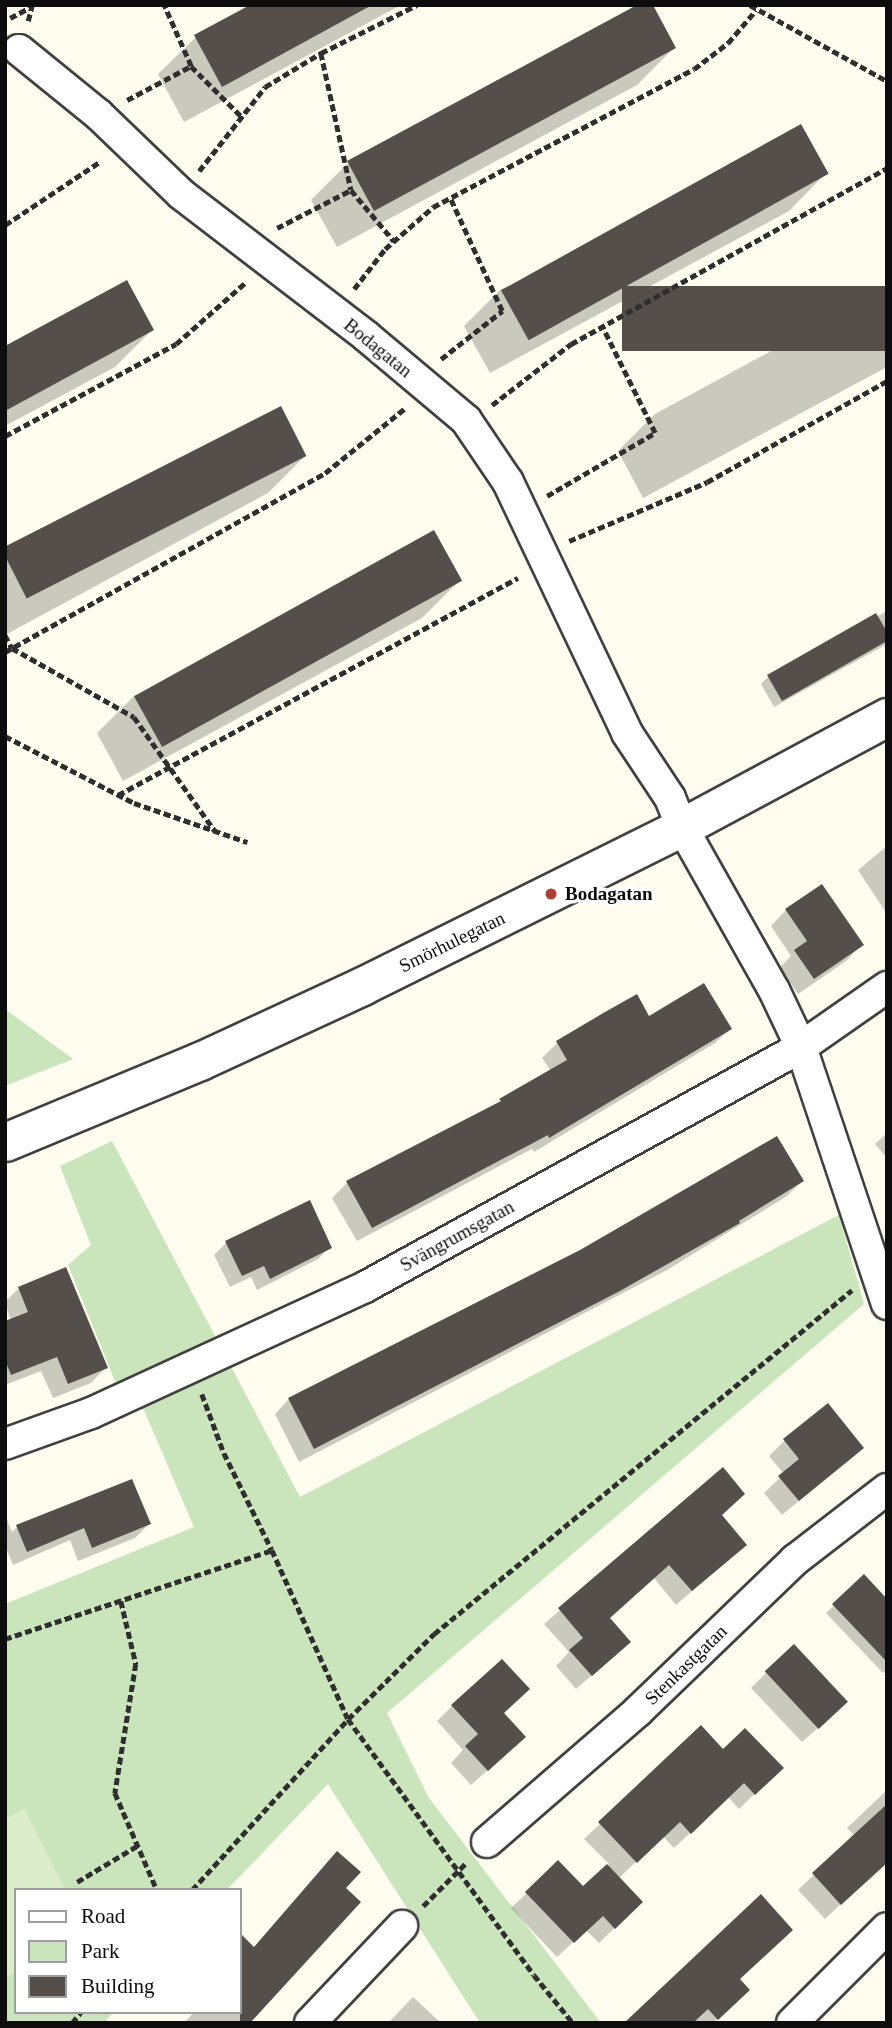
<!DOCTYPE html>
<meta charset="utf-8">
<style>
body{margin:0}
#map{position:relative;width:892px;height:2028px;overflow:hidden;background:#fdfcee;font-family:"Times New Roman",serif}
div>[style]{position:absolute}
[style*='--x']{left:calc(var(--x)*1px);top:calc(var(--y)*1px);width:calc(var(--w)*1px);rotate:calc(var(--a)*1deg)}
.green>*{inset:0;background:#cae4bb}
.pitch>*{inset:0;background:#dcedcc}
.shadow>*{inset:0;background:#0003}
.building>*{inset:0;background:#544f4a;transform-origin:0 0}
.path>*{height:4.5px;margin-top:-2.25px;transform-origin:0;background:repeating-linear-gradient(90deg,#2f2f2f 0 7px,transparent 0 10.5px)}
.roads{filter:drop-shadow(2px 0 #404040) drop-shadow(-2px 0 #404040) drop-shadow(0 2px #404040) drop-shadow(0 -2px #404040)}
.minor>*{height:30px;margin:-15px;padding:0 15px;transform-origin:15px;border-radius:15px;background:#fff}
.tertiary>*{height:37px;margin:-18.5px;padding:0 18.5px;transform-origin:18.5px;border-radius:18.5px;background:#fff}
.dots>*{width:19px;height:19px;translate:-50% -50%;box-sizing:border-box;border:4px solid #fff;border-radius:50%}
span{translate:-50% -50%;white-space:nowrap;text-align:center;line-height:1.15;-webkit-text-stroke:7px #fff;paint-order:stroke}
.street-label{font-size:19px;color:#0d0d0d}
.poi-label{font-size:19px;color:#0d0d0d;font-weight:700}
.left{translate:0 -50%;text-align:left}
.frame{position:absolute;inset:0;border:7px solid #0d0d0d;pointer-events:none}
.legend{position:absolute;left:14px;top:1888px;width:228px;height:126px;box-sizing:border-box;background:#fff;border:2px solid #9e9e9e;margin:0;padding:9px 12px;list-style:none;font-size:21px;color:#0d0d0d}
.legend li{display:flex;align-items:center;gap:14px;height:35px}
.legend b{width:35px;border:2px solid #9e9e9e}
</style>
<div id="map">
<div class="green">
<div style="clip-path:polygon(5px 1009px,73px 1059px,5px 1086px)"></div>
<div style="clip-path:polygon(112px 1141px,300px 1497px,839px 1215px,864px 1304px,387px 1713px,429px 1798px,601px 2023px,480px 2023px,328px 1784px,227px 1890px,65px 1890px,24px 1810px,5px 1819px,5px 1604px,194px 1527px,144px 1410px,123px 1401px,68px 1265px,91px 1245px,60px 1166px)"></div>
<div style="clip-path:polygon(16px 1972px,16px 2012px,113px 2012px,104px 2023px,5px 2023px,5px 1977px)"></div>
</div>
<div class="pitch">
<div style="clip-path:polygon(24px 1809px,65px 1890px,16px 1890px,16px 1972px,5px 1977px,5px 1819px)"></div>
</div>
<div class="shadow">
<div style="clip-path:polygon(254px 5px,401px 5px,184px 122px,158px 74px,196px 37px)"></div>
<div style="clip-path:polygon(674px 48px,637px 85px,337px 247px,311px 200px,348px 163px)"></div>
<div style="clip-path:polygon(826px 173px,789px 211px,490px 373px,464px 326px,501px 289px)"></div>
<div style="clip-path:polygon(887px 288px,887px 367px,643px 498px,618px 451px,655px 414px)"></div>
<div style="clip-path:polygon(152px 330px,115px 367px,5px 426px,5px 348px)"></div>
<div style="clip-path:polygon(305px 456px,268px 493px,5px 635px,5px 557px)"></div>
<div style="clip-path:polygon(459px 581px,422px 618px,123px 781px,97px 733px,134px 696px)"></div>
<div style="clip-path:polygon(887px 611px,887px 644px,774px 707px,761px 684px,769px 676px)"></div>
<div style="clip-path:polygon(887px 846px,887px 914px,858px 870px)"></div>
<div style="clip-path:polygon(786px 910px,861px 945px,846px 961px,798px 994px,780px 967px,791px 956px,771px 926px)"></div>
<div style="clip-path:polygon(606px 1013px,730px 1029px,715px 1043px,534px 1152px,532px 1149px,357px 1241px,332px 1198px,347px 1183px,494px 1107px,551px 1071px,542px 1058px,557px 1043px)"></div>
<div style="clip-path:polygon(887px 1133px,887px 1158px,875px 1144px)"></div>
<div style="clip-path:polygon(802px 1181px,787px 1196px,667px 1270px,299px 1462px,275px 1414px,289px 1399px)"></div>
<div style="clip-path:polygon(226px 1243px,330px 1247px,318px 1259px,257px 1290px,251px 1277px,230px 1287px,214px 1255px)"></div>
<div style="clip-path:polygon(19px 1288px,106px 1367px,91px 1383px,53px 1398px,41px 1371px,5px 1385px,5px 1323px,11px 1321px,5px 1302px)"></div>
<div style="clip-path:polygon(784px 1441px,862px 1448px,782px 1515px,764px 1493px,784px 1474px,769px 1456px)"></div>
<div style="clip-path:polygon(723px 1469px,720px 1516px,745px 1545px,676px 1605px,654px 1578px,608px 1618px,614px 1656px,576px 1689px,556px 1666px,569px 1652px,544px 1624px)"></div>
<div style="clip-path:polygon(5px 1515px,12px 1532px,17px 1527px,149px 1524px,135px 1538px,78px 1561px,70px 1540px,13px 1565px,5px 1545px)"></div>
<div style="clip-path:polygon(864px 1577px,887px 1601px,887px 1670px,883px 1673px,826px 1613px)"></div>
<div style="clip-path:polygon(767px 1672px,830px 1717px,802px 1742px,751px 1688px)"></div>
<div style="clip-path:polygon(452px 1706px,502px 1713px,508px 1752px,471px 1785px,451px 1763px,463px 1750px,437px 1721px)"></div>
<div style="clip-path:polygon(723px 1751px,766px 1783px,739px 1809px,728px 1797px,674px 1848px,663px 1836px,618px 1879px,641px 1902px,599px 1943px,586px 1930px,557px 1957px,511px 1908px,558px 1863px,583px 1888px,609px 1864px,584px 1839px,600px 1824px)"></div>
<div style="clip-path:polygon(887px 1790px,887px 1860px,825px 1919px,798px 1890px,855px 1836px,847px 1828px)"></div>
<div style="clip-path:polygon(343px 1888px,245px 2023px,184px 2023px,194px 2012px,240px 2012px,240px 1948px,246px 1941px,253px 1948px)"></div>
<div style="clip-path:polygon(738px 1980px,732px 2005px,713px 2023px,627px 2023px)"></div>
<div style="clip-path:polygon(413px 1997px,441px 2023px,388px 2023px)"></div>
</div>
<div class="building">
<div style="clip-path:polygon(250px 5px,372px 5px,222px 87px,194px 35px)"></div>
<div style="clip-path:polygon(637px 5px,653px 5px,676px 48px,374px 211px,347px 161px)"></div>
<div style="left:801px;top:124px;width:57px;height:343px;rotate:61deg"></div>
<div style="clip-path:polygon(127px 280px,154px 330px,5px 411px,5px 346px)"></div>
<div style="left:887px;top:286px;width:65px;height:265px;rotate:90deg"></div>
<div style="left:281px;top:406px;width:56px;height:314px;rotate:63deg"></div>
<div style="left:434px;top:530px;width:58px;height:343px;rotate:61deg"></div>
<div style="clip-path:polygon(876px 613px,887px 632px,887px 641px,782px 701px,767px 675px)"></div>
<div style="clip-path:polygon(822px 884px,864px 945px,814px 979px,794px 950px,807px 941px,785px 909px)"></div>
<div style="clip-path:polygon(704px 983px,732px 1029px,549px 1138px,548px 1135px,372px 1228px,346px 1181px,501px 1101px,499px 1099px,567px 1060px,556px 1041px,605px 1012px,637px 994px,649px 1016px)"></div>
<div style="clip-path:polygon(777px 1136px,804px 1181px,739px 1221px,740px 1223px,618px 1292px,314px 1449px,288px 1398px,580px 1250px)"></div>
<div style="clip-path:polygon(310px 1200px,332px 1248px,270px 1279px,264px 1266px,242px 1276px,225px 1241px)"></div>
<div style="clip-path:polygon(66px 1267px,108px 1368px,68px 1384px,57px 1357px,11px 1375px,5px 1360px,5px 1321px,28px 1312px,18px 1287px)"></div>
<div style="clip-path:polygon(828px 1403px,864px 1448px,799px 1501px,778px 1476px,799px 1459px,783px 1439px)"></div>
<div style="clip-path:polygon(723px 1467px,745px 1494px,722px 1515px,747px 1545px,692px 1591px,669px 1565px,610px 1618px,631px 1642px,592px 1676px,569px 1650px,583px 1638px,558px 1608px)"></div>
<div style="clip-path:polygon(132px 1479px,151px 1524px,92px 1548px,84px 1528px,27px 1552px,16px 1525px)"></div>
<div style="clip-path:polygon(864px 1574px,887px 1599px,887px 1662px,832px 1604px)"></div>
<div style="left:794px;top:1644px;width:79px;height:40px;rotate:47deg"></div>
<div style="clip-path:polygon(502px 1659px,530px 1689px,504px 1713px,526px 1737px,488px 1771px,465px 1746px,478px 1734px,451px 1705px)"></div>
<div style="clip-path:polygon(701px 1725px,723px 1749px,745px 1728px,784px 1768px,755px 1795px,744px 1783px,691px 1834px,680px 1822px,637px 1863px,598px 1822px)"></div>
<div style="clip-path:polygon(887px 1804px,887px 1863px,841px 1905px,812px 1873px)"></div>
<div style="clip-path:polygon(337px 1851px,361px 1872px,346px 1888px,361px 1902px,250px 2023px,240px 2023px,240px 1933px,254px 1947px)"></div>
<div style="clip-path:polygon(558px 1860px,583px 1886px,607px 1864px,643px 1902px,615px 1929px,603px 1916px,574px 1943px,525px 1892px)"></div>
<div style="clip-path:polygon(761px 1894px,793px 1930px,740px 1979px,750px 1990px,718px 2020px,708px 2009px,693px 2023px,624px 2023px)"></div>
</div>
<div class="path">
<div style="--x:750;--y:5;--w:157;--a:29"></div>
<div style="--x:10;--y:18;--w:26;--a:-28"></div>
<div style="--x:28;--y:21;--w:16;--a:-76"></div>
<div style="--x:321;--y:53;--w:140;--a:77.6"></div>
<div style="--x:351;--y:190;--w:67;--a:49.9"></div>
<div style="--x:191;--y:66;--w:72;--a:45"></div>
<div style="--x:127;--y:100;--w:72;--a:-28"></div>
<div style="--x:191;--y:66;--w:67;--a:-113.9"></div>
<div style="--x:199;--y:171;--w:107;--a:-51.8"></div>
<div style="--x:265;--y:87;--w:66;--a:-31.3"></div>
<div style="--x:321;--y:53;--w:107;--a:-26.6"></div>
<div style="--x:5;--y:225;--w:115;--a:-33.7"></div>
<div style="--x:277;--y:228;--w:83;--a:-27.2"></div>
<div style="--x:354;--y:289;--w:51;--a:-52.2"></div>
<div style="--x:385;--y:249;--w:64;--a:-41.2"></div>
<div style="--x:433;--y:207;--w:295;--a:-27.9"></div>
<div style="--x:694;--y:69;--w:43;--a:-37.4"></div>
<div style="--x:728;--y:43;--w:43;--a:-49.7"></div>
<div style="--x:441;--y:359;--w:78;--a:-38.2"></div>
<div style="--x:502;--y:311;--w:124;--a:-114.7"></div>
<div style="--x:492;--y:405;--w:100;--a:-37.7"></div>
<div style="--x:571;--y:344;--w:362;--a:-29.1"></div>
<div style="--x:5;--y:436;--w:194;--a:-28.3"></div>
<div style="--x:176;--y:344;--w:92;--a:-41.5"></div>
<div style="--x:547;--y:496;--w:125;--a:-30.3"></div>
<div style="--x:655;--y:433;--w:119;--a:-116.4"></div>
<div style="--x:569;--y:541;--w:150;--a:-23.1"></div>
<div style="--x:707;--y:482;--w:206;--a:-29.3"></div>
<div style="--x:5;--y:635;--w:15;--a:62"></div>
<div style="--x:12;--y:648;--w:140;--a:29.5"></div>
<div style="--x:134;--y:717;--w:140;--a:54.6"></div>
<div style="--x:5;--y:652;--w:367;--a:-29.2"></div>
<div style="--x:325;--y:473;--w:102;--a:-39"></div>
<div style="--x:5;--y:736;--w:145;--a:27.4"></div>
<div style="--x:134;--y:803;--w:120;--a:19"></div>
<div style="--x:118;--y:795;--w:455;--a:-28.5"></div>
<div style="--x:202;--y:1394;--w:63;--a:69.6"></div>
<div style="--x:224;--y:1453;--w:108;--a:63.7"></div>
<div style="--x:272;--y:1550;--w:185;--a:65.8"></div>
<div style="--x:348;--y:1719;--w:316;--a:54"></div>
<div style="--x:534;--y:1975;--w:62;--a:50.9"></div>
<div style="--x:121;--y:1601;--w:65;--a:76.6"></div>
<div style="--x:136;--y:1664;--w:131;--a:99.2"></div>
<div style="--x:115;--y:1793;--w:106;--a:66.6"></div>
<div style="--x:5;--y:1639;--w:281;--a:-18.4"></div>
<div style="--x:77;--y:1882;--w:70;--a:-31"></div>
<div style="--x:192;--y:1890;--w:231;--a:-47.6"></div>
<div style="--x:348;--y:1719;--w:121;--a:-44.7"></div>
<div style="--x:434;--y:1634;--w:541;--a:-39.45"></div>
<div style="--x:423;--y:1906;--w:61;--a:-45"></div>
<div style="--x:72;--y:2023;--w:14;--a:-51"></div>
</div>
<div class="roads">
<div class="minor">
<div style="--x:19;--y:50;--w:103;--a:39.1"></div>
<div style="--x:99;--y:115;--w:114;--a:43.9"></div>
<div style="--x:181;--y:194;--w:233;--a:37.5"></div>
<div style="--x:366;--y:336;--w:131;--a:40"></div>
<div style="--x:466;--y:420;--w:75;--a:55.9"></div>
<div style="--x:508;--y:482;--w:278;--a:64.6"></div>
<div style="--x:627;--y:733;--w:78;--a:56.5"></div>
<div style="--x:670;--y:798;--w:31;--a:68"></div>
<div style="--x:682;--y:827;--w:187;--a:60.6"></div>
<div style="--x:774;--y:990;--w:63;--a:64.7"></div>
<div style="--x:801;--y:1047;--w:271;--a:71.5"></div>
<div style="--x:5;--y:1444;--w:91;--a:-19.8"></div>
<div style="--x:91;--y:1413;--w:302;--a:-24.7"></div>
<div style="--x:365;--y:1287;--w:498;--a:-28.8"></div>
<div style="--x:801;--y:1047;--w:105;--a:-34.9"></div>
<div style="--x:487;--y:1842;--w:200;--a:-40.9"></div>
<div style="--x:638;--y:1711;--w:218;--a:-43.9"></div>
<div style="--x:795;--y:1560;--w:116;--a:-37.7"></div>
<div style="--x:310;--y:2023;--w:134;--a:-46.5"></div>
<div style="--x:792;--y:2023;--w:134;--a:-45"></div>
</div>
<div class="tertiary">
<div style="--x:5;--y:1142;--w:211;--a:-22.6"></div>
<div style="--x:200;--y:1061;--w:179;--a:-24.8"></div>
<div style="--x:362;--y:986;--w:357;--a:-26.4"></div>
<div style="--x:682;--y:827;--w:233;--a:-28.2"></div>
</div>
</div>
<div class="dots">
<div style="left:551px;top:894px;background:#af3e32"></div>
</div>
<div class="street-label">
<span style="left:378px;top:348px;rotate:39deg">Bodagatan</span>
<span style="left:452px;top:942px;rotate:-26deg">Smörhulegatan</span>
<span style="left:457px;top:1236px;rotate:-29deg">Svängrumsgatan</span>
<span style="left:686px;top:1665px;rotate:-44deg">Stenkastgatan</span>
</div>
<div class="poi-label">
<span class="left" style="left:565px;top:894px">Bodagatan</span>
</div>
<div class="frame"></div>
<ul class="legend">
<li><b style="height:9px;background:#fff"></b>Road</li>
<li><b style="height:19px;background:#cae4bb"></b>Park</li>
<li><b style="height:19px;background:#544f4a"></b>Building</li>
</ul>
</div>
